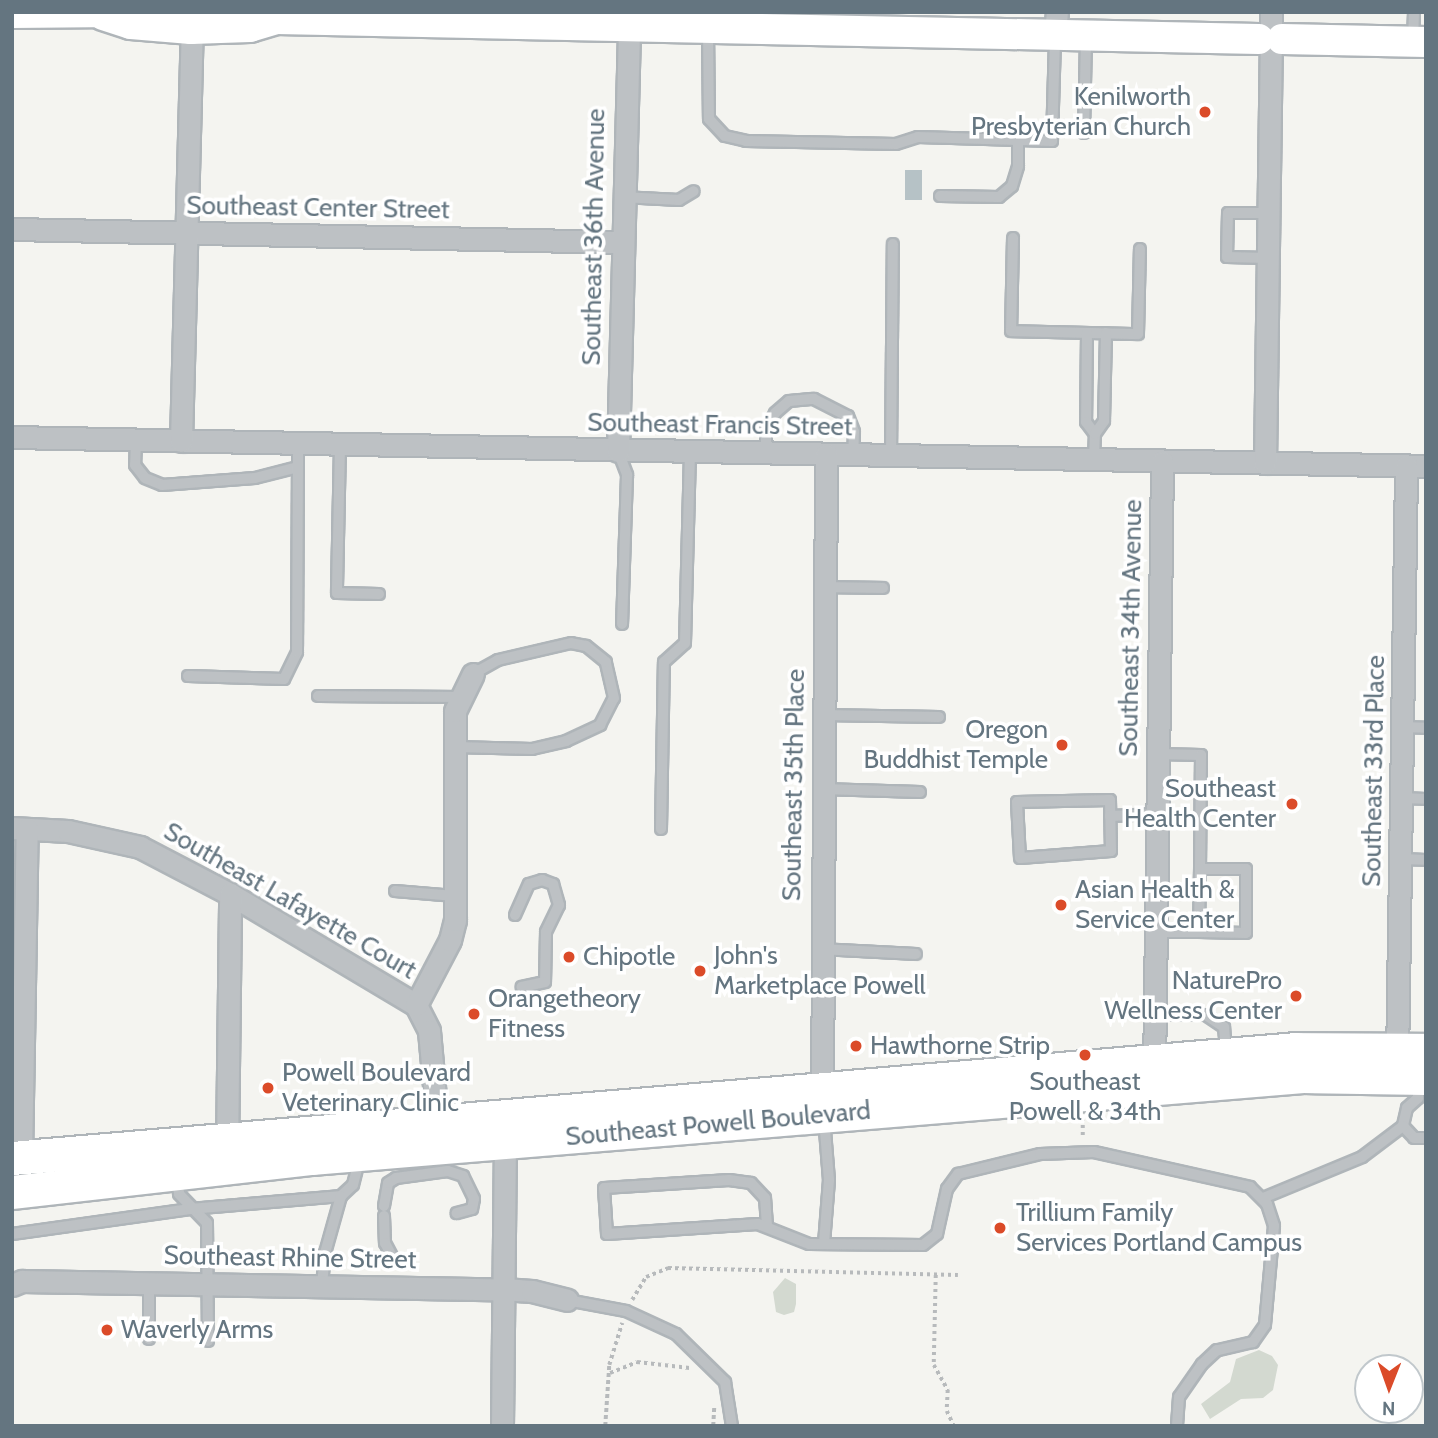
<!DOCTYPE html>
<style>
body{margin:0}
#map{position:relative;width:1438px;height:1438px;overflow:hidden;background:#f4f4f0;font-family:Cabin,sans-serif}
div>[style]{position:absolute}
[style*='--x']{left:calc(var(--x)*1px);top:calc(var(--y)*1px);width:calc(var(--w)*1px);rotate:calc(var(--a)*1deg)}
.green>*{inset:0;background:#d3d9d0}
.water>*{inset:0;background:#b6c2c6;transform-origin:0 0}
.path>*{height:3.5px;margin-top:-1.75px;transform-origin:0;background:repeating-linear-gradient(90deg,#b7babc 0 3.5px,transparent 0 7px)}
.roads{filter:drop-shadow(2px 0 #afb5b9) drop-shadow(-2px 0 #afb5b9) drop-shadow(0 2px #afb5b9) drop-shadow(0 -2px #afb5b9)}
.lane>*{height:10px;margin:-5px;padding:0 5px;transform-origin:5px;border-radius:5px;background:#bdc1c4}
.street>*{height:21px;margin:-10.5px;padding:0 10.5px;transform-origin:10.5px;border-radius:10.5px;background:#bdc1c4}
.secondary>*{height:30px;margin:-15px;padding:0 15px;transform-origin:15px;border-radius:15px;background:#fff}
.primary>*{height:33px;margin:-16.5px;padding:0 16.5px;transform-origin:16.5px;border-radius:16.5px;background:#fff}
.dots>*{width:19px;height:19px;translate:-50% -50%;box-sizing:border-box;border:4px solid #fff;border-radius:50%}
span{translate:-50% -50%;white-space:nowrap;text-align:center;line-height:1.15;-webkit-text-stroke:7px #fff;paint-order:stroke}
.poi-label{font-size:26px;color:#647580}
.right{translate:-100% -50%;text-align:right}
.left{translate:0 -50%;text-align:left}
.street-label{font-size:26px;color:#647580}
.frame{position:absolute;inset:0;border:14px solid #647580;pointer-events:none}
.north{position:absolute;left:1354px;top:1354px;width:70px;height:70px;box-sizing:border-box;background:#fff;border:2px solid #c1c8cc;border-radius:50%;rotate:181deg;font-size:19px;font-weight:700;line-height:28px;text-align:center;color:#647580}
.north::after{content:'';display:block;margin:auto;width:24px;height:32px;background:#db4b29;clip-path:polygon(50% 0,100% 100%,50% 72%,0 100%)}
</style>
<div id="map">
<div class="green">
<div style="clip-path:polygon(785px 1278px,796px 1284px,796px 1304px,794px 1312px,784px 1315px,776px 1312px,773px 1292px)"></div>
<div style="clip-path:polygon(1259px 1350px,1272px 1356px,1278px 1365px,1273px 1390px,1263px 1398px,1241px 1399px,1210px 1419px,1201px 1404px,1230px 1382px,1236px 1359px)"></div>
</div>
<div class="water">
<div style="left:905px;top:170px;width:17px;height:30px"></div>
</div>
<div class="path">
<div style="--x:1083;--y:1118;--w:20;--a:90"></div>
<div style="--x:936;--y:1275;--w:90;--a:91.3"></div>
<div style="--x:934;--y:1365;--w:29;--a:61"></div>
<div style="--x:948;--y:1390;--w:21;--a:93"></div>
<div style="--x:947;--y:1411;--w:17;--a:65"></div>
<div style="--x:632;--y:1300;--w:27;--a:-59"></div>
<div style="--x:646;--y:1277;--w:24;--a:-22"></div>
<div style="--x:668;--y:1268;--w:290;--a:1.4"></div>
<div style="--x:610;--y:1373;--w:29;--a:-22"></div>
<div style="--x:637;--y:1362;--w:53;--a:6.5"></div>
<div style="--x:605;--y:1426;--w:61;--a:-86.2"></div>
<div style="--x:609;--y:1365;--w:44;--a:-72.8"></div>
<div style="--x:713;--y:1426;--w:18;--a:-87"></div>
</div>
<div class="roads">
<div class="lane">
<div style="--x:708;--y:29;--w:90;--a:89.4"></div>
<div style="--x:709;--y:119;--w:23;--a:47"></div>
<div style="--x:725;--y:136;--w:22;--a:13"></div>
<div style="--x:746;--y:141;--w:150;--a:1.1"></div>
<div style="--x:896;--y:144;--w:23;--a:-18"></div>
<div style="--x:918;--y:137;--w:134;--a:1.7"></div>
<div style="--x:1052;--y:141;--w:104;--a:-88.3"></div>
<div style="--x:1413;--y:41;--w:29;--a:-88"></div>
<div style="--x:1084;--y:133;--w:95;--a:-88.8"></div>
<div style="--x:940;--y:196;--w:59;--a:1"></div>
<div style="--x:999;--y:197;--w:17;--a:-40"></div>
<div style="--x:1012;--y:186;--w:21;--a:-73"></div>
<div style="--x:1018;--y:166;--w:26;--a:-90"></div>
<div style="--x:622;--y:197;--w:57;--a:3"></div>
<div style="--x:679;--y:200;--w:17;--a:-31"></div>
<div style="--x:1013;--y:238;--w:93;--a:91.2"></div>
<div style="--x:1011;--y:331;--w:127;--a:1.4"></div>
<div style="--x:1138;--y:334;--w:85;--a:-88.7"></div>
<div style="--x:1268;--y:258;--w:41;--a:-178.6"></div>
<div style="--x:1227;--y:257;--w:44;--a:-88.7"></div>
<div style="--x:1228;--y:213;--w:40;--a:0"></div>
<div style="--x:1087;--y:333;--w:89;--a:90.6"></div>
<div style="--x:1086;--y:422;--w:15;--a:53"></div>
<div style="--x:136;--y:440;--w:25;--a:92"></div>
<div style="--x:135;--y:465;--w:16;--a:52"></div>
<div style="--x:145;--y:478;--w:18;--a:22"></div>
<div style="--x:162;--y:485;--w:93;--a:-4.3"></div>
<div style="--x:255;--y:478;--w:44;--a:-14.3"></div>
<div style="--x:340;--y:445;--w:148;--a:91.2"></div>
<div style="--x:337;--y:593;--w:42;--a:1.4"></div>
<div style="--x:618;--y:451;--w:26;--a:69"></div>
<div style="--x:627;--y:475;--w:149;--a:91.9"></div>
<div style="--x:766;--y:454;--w:24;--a:-90"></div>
<div style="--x:766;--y:430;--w:19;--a:-62"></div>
<div style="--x:775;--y:413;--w:18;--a:-41"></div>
<div style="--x:789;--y:401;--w:25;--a:-5"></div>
<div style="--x:814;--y:399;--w:38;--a:27"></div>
<div style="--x:848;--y:416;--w:17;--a:69"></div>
<div style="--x:854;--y:432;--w:24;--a:92"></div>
<div style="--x:891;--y:457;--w:213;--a:-89.5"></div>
<div style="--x:1094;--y:460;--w:26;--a:-88"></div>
<div style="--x:1095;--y:434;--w:16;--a:-55"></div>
<div style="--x:1104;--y:421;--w:88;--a:-88.7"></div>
<div style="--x:824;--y:587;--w:59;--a:1"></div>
<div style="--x:188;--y:676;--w:96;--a:1.8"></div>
<div style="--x:284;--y:679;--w:30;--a:-64"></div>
<div style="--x:297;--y:652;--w:208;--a:-89.7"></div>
<div style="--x:318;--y:696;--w:144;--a:0.4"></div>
<div style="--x:823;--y:715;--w:116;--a:1"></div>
<div style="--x:1402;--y:727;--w:24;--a:2"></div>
<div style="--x:455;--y:747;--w:77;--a:1.5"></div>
<div style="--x:532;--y:749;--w:35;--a:-13"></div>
<div style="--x:566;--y:741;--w:38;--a:-25"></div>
<div style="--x:600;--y:725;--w:30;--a:-63"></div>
<div style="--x:614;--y:698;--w:37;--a:-103"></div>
<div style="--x:606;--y:662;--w:26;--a:-141"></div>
<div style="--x:586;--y:646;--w:15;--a:-169"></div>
<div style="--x:571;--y:643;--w:75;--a:166.9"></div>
<div style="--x:498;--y:660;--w:29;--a:151"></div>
<div style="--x:1158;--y:754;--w:43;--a:1.3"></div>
<div style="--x:1201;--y:755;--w:114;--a:90.5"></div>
<div style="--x:822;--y:789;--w:98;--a:1.8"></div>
<div style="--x:1401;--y:798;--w:25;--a:2"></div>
<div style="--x:1110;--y:800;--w:51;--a:88.9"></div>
<div style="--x:1111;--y:851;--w:91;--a:175.6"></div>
<div style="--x:1020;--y:858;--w:56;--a:-93.1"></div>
<div style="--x:1017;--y:802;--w:93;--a:-1.2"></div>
<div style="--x:1110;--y:816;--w:47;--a:-2.4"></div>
<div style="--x:661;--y:829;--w:167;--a:-89"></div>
<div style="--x:664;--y:662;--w:28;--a:-42"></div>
<div style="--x:685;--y:643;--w:190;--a:-88.5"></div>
<div style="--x:1401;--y:859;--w:25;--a:2"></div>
<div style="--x:1200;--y:869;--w:46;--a:0"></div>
<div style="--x:1246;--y:869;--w:64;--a:90"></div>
<div style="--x:1246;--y:933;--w:47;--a:-178.8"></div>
<div style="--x:1199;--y:932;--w:63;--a:-89.1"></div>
<div style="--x:395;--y:891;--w:60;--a:4.8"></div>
<div style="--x:515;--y:915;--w:34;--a:-66"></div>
<div style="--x:529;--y:884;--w:14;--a:-17"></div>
<div style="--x:542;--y:880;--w:12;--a:20"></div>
<div style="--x:553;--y:884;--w:22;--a:74"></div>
<div style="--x:559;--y:905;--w:30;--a:116"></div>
<div style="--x:546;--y:932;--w:50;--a:91.1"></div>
<div style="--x:545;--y:982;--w:24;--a:168"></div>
<div style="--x:1154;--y:932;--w:45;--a:0"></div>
<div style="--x:820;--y:949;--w:96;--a:3"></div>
<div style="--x:1154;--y:1014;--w:52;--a:1.1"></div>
<div style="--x:1206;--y:1015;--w:22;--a:34"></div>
<div style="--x:1224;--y:1027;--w:25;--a:85"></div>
<div style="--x:1418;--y:1080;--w:18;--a:90"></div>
<div style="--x:1418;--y:1098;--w:15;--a:138"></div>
<div style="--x:1407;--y:1108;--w:18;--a:103"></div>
<div style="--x:1403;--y:1126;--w:16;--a:47"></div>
<div style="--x:1414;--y:1138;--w:12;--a:0"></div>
<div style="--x:824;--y:1118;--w:62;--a:85.4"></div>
<div style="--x:829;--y:1180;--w:64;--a:94.5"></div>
<div style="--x:177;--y:1179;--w:15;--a:82"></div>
<div style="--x:179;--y:1194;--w:40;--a:46"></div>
<div style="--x:207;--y:1223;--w:118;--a:89.5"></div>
<div style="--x:1263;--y:1198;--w:107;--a:-22.5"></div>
<div style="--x:1362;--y:1157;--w:51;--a:-37.1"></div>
<div style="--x:384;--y:1206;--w:23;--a:-80"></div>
<div style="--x:388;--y:1183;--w:9;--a:-32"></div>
<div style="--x:396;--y:1178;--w:52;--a:-7.7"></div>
<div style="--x:448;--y:1171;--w:16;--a:18"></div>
<div style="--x:463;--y:1176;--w:25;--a:64"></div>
<div style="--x:474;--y:1199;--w:10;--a:101"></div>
<div style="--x:472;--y:1209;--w:16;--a:165"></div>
<div style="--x:384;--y:1216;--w:27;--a:88"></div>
<div style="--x:385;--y:1243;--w:15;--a:62"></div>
<div style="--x:767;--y:1226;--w:28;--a:-94"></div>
<div style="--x:765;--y:1198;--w:21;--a:-133"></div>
<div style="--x:751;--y:1183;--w:22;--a:-172"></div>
<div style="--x:729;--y:1180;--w:125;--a:176.3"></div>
<div style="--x:604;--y:1188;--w:46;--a:86.3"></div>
<div style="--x:607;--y:1234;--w:151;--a:-3.8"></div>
<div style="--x:758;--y:1224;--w:55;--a:21.4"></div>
<div style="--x:809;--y:1244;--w:114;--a:0.5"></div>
<div style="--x:923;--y:1245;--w:18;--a:-38"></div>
<div style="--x:937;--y:1234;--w:46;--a:-77.5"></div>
<div style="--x:947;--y:1189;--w:19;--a:-54"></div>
<div style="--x:958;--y:1174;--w:84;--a:-13.7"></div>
<div style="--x:1040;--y:1154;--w:54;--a:-2.1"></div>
<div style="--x:1094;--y:1152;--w:160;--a:12.6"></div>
<div style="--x:1250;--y:1187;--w:24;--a:45"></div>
<div style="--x:1267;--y:1204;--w:23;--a:72"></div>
<div style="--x:1274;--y:1226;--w:99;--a:95.2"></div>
<div style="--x:1265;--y:1325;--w:21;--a:125"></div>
<div style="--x:1253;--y:1342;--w:37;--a:167"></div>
<div style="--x:1217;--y:1350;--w:21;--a:137"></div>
<div style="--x:1202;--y:1364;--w:40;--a:124.9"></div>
<div style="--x:1179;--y:1397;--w:29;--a:94"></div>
<div style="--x:12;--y:1234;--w:180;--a:-8"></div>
<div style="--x:190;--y:1209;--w:152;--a:-4.9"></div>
<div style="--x:341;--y:1196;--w:16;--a:-43"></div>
<div style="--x:353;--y:1185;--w:29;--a:-76"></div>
<div style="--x:149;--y:1283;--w:56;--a:90"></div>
<div style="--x:322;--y:1286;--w:33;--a:-85"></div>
<div style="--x:325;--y:1253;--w:59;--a:-74.3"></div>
<div style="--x:567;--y:1300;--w:60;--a:10.6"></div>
<div style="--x:626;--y:1311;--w:55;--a:24.7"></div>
<div style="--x:676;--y:1334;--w:69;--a:44.4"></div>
<div style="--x:725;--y:1382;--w:45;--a:81"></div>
</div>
<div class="street">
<div style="--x:1271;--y:27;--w:15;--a:-90"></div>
<div style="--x:1055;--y:34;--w:22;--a:-85"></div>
<div style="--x:12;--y:229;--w:610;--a:1.22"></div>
<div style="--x:12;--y:437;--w:1414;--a:1.17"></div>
<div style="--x:181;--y:441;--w:429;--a:-88.5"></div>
<div style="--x:618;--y:451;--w:427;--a:-88.5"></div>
<div style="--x:1265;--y:463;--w:413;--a:-89.2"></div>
<div style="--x:12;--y:828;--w:56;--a:3.1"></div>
<div style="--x:68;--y:831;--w:74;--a:12.5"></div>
<div style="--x:140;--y:847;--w:102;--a:27.6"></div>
<div style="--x:230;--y:894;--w:217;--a:30.8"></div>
<div style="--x:416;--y:1005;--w:29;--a:63"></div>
<div style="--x:429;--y:1031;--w:88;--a:84.8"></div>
<div style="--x:416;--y:1005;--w:73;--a:-62.4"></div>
<div style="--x:450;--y:940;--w:21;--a:-76"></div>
<div style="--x:455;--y:920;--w:209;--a:-90"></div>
<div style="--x:455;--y:711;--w:41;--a:-64.1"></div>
<div style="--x:1397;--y:1062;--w:596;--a:-89.13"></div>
<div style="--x:1154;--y:1073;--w:611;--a:-89.25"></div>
<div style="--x:822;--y:1100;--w:645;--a:-89.64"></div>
<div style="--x:227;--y:1151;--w:257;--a:-89.3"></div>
<div style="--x:21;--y:1158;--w:329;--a:-89"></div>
<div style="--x:12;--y:1285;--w:11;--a:-22"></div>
<div style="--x:22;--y:1281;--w:481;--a:1"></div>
<div style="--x:503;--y:1289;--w:29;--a:4"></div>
<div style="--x:532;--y:1291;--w:36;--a:14"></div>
<div style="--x:502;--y:1426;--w:284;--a:-89.4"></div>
</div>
<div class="secondary">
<div style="--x:12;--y:13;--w:104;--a:-0.6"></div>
<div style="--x:103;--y:15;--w:29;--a:18"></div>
<div style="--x:131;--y:24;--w:60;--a:4.8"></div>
<div style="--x:191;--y:29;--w:59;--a:-1.9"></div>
<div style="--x:250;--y:27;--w:28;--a:-17"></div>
<div style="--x:277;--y:19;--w:982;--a:1.17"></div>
<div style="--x:1282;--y:39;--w:144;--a:1.2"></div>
</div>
<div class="primary">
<div style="--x:12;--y:1158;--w:1289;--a:-4.85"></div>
<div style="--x:1296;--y:1049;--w:130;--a:0.4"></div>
<div style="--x:12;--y:1192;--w:301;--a:-6.5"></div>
<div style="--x:311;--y:1158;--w:995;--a:-4.73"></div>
<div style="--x:1303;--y:1076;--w:123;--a:0.9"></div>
</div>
</div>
<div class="dots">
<div style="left:1205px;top:112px;background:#db4b29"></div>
<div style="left:1062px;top:745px;background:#db4b29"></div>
<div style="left:1292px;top:804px;background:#db4b29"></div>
<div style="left:1061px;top:905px;background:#db4b29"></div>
<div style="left:569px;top:957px;background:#db4b29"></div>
<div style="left:700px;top:971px;background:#db4b29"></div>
<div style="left:1296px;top:996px;background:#db4b29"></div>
<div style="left:474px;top:1014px;background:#db4b29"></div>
<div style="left:856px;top:1046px;background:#db4b29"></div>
<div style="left:1085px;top:1055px;background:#db4b29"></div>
<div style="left:268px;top:1088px;background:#db4b29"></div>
<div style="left:1000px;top:1228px;background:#db4b29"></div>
<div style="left:107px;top:1330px;background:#db4b29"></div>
</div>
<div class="poi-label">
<span class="right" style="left:1191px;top:112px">Kenilworth<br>Presbyterian Church</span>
<span class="right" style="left:1048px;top:745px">Oregon<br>Buddhist Temple</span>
<span class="right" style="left:1276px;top:804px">Southeast<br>Health Center</span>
<span class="left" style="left:1075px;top:905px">Asian Health &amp;<br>Service Center</span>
<span class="left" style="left:714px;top:971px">John's<br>Marketplace Powell</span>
<span class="left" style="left:583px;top:957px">Chipotle</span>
<span class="right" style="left:1282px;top:996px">NaturePro<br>Wellness Center</span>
<span class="left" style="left:488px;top:1014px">Orangetheory<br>Fitness</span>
<span class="left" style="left:870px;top:1046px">Hawthorne Strip</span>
<span class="left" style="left:282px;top:1088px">Powell Boulevard<br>Veterinary Clinic</span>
<span style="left:1085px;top:1097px">Southeast<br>Powell &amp; 34th</span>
<span class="left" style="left:1016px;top:1228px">Trillium Family<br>Services Portland Campus</span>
<span class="left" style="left:121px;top:1330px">Waverly Arms</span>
</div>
<div class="street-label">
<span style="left:318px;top:208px;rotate:1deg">Southeast Center Street</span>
<span style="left:594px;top:237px;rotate:-89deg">Southeast 36th Avenue</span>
<span style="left:720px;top:425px;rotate:1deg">Southeast Francis Street</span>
<span style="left:1131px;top:628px;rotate:-89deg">Southeast 34th Avenue</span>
<span style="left:1374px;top:771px;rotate:-89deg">Southeast 33rd Place</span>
<span style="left:794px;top:785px;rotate:-89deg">Southeast 35th Place</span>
<span style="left:290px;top:901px;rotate:30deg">Southeast Lafayette Court</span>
<span style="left:718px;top:1124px;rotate:-5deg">Southeast Powell Boulevard</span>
<span style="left:290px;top:1258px;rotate:1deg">Southeast Rhine Street</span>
</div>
<div class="frame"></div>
<div class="north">N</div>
</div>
